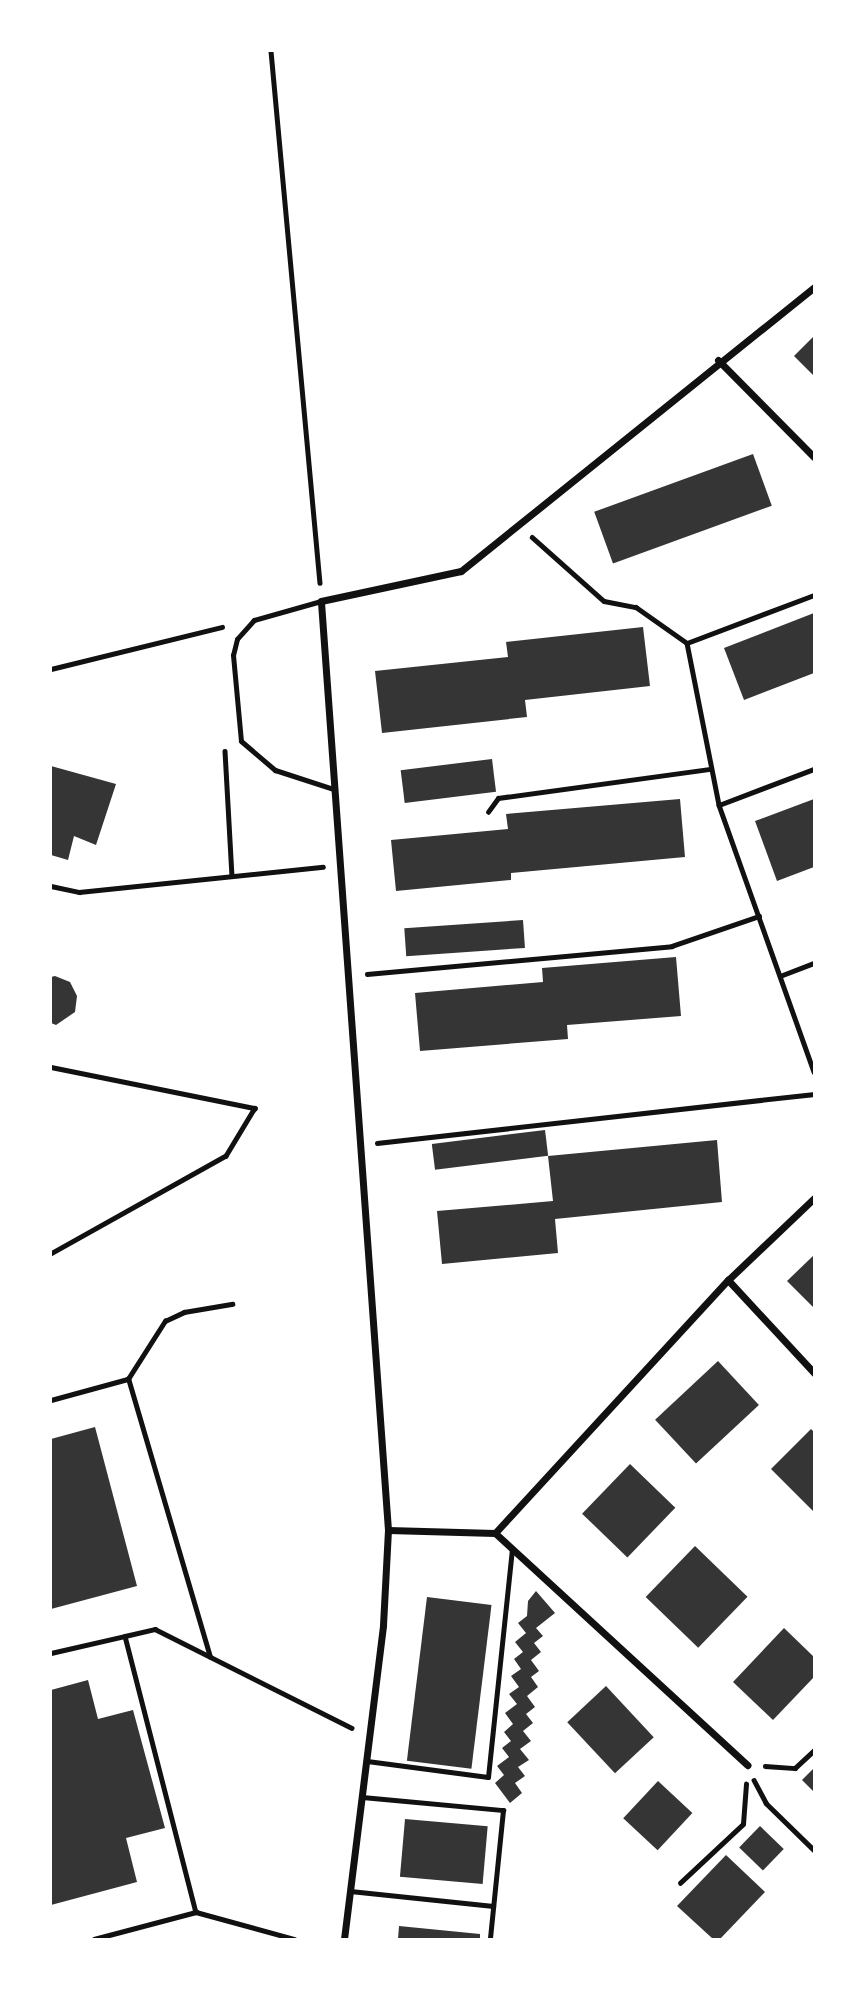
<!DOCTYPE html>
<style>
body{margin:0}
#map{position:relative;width:865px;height:1990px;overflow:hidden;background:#fff;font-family:Mulish,sans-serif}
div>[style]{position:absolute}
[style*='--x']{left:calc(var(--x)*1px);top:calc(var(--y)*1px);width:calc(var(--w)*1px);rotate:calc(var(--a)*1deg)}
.building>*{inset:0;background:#353535;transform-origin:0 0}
.path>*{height:4.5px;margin:-2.25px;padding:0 2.25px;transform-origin:2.25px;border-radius:2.25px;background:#111}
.service>*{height:5px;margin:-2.5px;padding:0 2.5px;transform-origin:2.5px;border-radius:2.5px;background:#111}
.minor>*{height:7px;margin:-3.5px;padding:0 3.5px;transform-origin:3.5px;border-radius:3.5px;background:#111}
span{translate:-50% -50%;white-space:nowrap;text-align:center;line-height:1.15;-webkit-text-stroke:5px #fff;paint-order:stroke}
.frame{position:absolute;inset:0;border:52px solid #fff;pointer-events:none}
</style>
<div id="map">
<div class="building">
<div style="clip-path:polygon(814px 336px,814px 376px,794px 356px)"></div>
<div style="left:753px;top:454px;width:55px;height:169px;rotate:70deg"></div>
<div style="clip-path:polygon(814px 613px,814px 673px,744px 700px,724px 648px)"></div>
<div style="clip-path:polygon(643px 627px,650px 686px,525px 700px,527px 717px,382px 733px,375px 671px,508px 657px,506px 642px)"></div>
<div style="left:492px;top:759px;width:33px;height:92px;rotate:83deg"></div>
<div style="clip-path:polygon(51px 766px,116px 784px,96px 845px,74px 836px,68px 860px,51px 855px)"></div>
<div style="clip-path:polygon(680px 799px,685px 857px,511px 873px,511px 880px,396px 891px,391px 840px,508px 829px,506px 814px)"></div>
<div style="clip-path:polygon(814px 799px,814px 867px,777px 881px,755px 821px)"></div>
<div style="left:523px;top:920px;width:28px;height:119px;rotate:86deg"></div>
<div style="clip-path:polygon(676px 957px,681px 1016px,567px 1025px,568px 1039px,420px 1051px,415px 993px,543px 982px,542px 968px)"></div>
<div style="clip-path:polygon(55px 976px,70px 982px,77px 996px,75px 1012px,56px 1025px,51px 1023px,51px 977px)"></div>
<div style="left:545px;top:1130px;width:26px;height:114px;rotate:83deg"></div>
<div style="clip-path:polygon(717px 1140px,722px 1202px,555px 1219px,558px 1253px,442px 1264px,437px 1211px,553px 1201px,548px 1156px)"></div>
<div style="clip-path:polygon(814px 1255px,814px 1308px,787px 1281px)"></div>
<div style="left:718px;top:1361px;width:60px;height:86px;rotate:47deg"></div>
<div style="clip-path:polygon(95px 1427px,137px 1586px,51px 1609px,51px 1439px)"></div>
<div style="clip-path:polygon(811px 1429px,814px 1432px,814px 1512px,771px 1469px)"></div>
<div style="left:630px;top:1464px;width:63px;height:69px;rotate:44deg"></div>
<div style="left:695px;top:1546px;width:73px;height:71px;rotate:44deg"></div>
<div style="clip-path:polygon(536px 1591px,555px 1613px,536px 1628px,543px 1636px,534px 1643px,541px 1652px,531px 1660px,539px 1671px,531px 1677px,538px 1687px,527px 1696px,535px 1707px,526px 1714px,533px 1723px,523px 1731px,531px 1741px,520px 1749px,529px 1760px,518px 1767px,525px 1776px,515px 1783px,522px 1793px,510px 1803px,495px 1783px,504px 1775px,497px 1766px,509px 1757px,502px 1748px,511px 1741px,504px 1732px,513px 1724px,505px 1713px,517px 1704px,509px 1694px,519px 1687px,511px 1676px,521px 1669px,514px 1659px,523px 1652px,515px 1642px,526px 1633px,518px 1623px,527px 1616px,528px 1601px)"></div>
<div style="left:427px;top:1597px;width:65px;height:165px;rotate:7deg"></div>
<div style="clip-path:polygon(784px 1628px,814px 1657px,814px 1677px,773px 1720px,733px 1682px)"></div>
<div style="clip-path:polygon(88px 1680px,98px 1719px,133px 1710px,165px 1828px,126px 1838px,137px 1882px,51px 1905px,51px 1690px)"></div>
<div style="left:606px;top:1686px;width:70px;height:53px;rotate:47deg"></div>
<div style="clip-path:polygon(814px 1768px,814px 1792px,802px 1780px)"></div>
<div style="left:658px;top:1781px;width:47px;height:51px;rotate:43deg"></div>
<div style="left:405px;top:1819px;width:83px;height:58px;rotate:5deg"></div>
<div style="left:760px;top:1826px;width:33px;height:30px;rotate:44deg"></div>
<div style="clip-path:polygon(726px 1855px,765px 1892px,720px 1939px,713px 1939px,677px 1906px)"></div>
<div style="clip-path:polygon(399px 1926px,480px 1934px,480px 1939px,398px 1939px)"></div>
</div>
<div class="path">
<div style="--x:271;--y:51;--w:534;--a:84.74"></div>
<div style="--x:532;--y:537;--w:96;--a:41.6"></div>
<div style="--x:604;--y:601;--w:33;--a:11"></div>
<div style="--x:636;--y:607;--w:62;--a:35.2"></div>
<div style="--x:687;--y:643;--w:165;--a:78.8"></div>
<div style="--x:719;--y:805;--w:283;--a:70.4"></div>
<div style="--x:687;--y:643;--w:136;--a:-20.7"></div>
<div style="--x:51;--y:669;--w:176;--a:-13.8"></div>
<div style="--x:225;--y:751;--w:125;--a:86.8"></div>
<div style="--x:719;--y:805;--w:102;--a:-20.8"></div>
<div style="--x:488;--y:812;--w:17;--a:-54"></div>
<div style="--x:498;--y:798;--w:214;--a:-7.8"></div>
<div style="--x:51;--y:886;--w:29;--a:12"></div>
<div style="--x:79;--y:892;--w:245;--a:-5.9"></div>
<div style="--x:367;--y:974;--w:306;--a:-5.2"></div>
<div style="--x:672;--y:946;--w:92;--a:-19"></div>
<div style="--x:780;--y:976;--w:36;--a:-21"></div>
<div style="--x:51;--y:1067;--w:208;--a:11.4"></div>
<div style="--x:255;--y:1108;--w:56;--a:121.1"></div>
<div style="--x:226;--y:1156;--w:201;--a:150.8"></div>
<div style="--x:377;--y:1143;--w:440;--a:-6.4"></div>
<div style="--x:51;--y:1400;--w:80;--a:-15.3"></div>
<div style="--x:125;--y:1636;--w:31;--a:-13"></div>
<div style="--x:155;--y:1629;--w:220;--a:26.7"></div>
<div style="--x:51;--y:1653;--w:76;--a:-12.9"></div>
<div style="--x:125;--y:1636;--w:285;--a:75.6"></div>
<div style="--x:210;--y:1657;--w:290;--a:-106.4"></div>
<div style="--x:128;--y:1379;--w:69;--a:-57.5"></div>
<div style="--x:165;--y:1321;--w:21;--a:-25"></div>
<div style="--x:184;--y:1312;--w:49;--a:-9.5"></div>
<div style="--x:765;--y:1766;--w:30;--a:4"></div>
<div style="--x:795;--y:1768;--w:26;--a:-43"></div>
<div style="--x:754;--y:1780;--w:26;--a:62"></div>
<div style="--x:766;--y:1803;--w:67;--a:44.4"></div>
<div style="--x:680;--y:1883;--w:86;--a:-43.1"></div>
<div style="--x:743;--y:1824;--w:40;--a:-85.7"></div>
<div style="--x:94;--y:1939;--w:106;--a:-14.8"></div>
<div style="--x:196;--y:1912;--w:102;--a:15.4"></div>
</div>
<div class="service">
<div style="--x:321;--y:601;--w:70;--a:164.2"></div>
<div style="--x:254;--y:620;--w:25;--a:132"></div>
<div style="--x:237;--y:639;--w:16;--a:104"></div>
<div style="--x:233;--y:655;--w:86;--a:84.7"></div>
<div style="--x:241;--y:741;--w:45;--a:40.5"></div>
<div style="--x:275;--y:770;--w:61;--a:18.1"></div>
<div style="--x:367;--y:1761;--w:122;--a:7.5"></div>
<div style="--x:488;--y:1777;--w:229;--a:-84"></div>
<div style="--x:362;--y:1797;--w:142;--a:5.3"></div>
<div style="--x:503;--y:1810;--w:130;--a:95.8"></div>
<div style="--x:350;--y:1891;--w:144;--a:6"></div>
</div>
<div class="minor">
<div style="--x:718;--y:360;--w:136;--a:45.3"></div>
<div style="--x:728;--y:1280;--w:127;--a:47.2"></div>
<div style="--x:388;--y:1530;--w:107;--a:1.6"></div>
<div style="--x:495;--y:1533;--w:344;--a:-47.4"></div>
<div style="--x:728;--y:1280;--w:119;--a:-43.6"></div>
<div style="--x:495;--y:1533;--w:343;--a:42.6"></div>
<div style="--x:344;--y:1939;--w:316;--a:-82.9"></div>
<div style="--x:383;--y:1625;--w:95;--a:-87"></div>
<div style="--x:388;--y:1530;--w:931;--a:-94.13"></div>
<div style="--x:321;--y:601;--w:143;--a:-12.1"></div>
<div style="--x:461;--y:571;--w:453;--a:-38.8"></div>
</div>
<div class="frame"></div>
</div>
